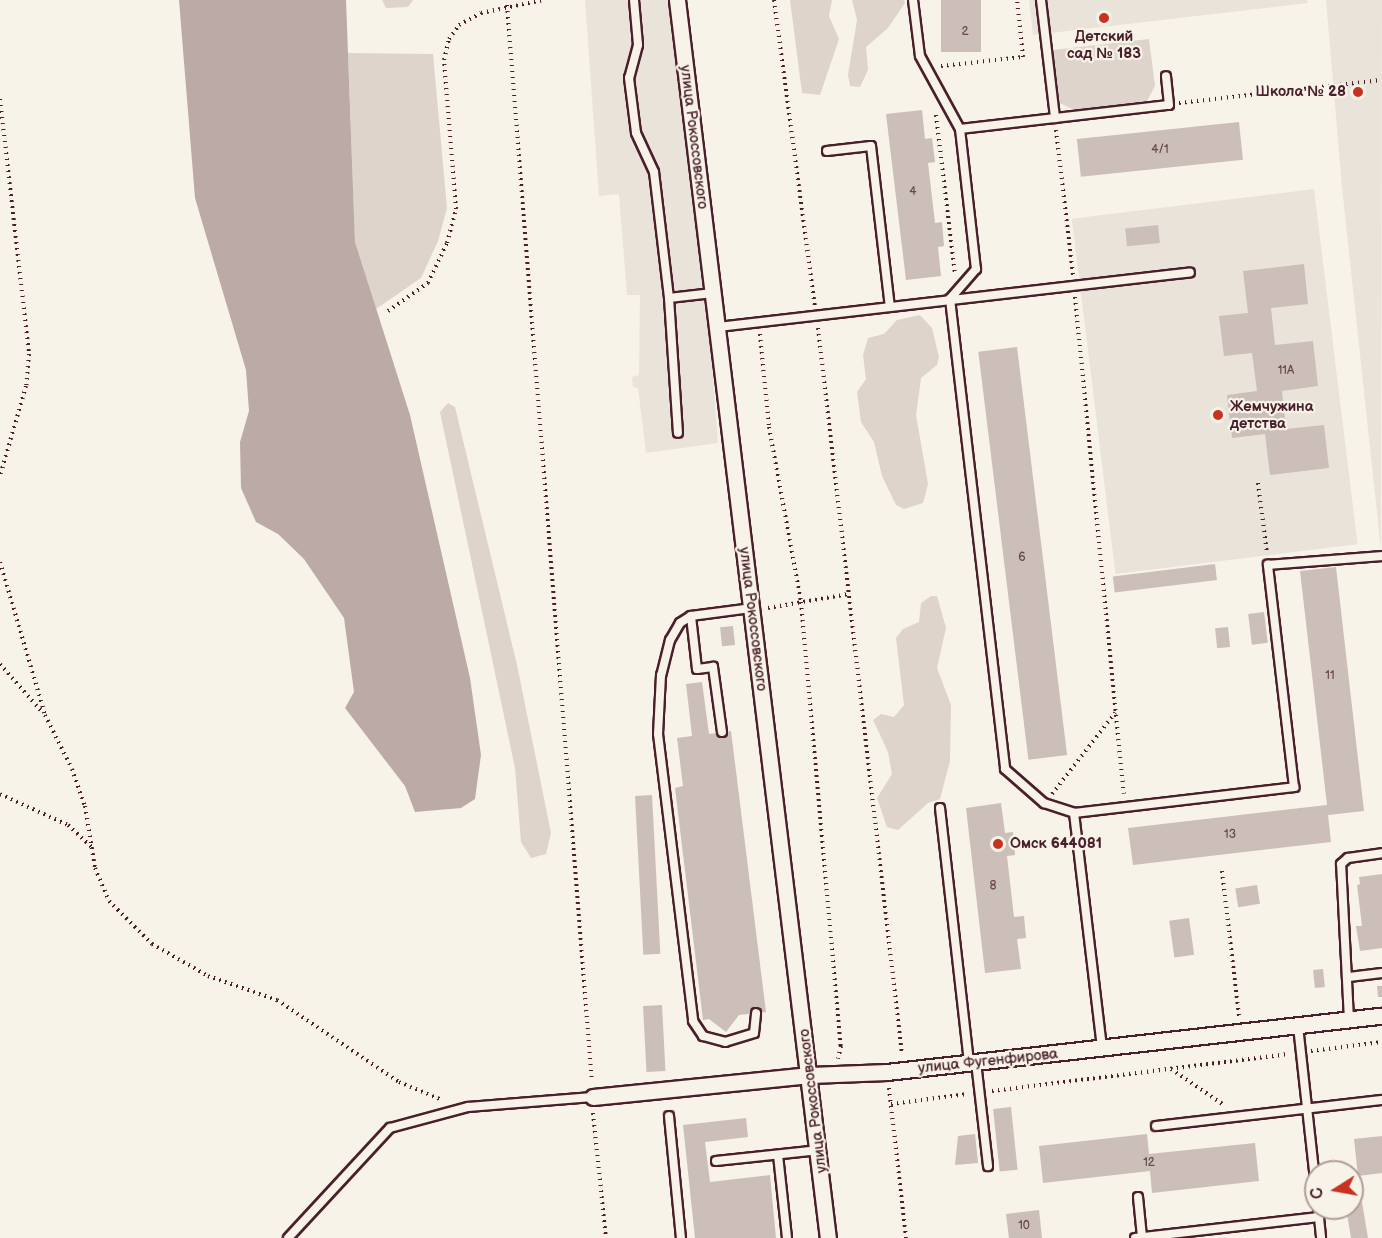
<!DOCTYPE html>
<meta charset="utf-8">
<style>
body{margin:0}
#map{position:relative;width:1382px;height:1238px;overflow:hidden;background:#f7f3e8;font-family:"Balsamiq Sans",sans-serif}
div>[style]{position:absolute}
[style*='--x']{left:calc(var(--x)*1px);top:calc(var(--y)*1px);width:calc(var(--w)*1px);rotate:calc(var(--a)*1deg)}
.built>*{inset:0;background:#eae3da;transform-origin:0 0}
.green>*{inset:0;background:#ded4cc}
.water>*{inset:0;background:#bcaaa7}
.building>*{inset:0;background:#ccbfb9;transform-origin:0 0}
.path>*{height:4px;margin-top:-2px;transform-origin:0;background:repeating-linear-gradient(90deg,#4a1f2b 0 1.5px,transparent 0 6px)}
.roads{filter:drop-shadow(2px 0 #4a1f2b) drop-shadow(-2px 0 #4a1f2b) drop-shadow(0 2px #4a1f2b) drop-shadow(0 -2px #4a1f2b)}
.service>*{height:8px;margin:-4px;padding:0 4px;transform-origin:4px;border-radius:4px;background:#f7f3e8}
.minor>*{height:15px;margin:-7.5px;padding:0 7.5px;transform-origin:7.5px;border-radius:7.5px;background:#f7f3e8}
.dots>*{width:16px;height:16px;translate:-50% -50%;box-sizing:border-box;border:3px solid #f7f3e8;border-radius:50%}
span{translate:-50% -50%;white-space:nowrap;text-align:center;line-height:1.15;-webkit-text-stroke:4.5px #f7f3e8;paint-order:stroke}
.number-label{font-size:12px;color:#6a474e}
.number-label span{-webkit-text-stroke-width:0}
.poi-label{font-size:15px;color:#4a1f2b;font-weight:700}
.right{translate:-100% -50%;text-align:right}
.left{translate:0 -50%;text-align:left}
.street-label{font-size:15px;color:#4a1f2b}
.north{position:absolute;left:1304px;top:1160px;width:60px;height:60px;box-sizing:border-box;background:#f7f3e8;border:2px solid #b29e9c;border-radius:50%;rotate:259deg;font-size:16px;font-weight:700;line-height:24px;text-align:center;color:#4a1f2b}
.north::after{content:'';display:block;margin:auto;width:21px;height:27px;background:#c8321e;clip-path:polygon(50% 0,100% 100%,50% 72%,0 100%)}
</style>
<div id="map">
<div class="built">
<div style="clip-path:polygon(585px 0,668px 0,707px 302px,718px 443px,646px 453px,638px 388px,633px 387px,632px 377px,639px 375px,640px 295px,627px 295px,619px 194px,599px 196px)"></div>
<div style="clip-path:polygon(1029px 0,1307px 0,1308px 3px,1033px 35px)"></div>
<div style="clip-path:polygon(1326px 0,1382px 0,1381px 550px,1342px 187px)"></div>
<div style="left:1314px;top:189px;width:358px;height:244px;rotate:83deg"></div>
</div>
<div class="green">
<div style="clip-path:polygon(382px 0,413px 0,408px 7px,386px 8px)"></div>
<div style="clip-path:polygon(790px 0,832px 0,829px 16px,839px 39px,820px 95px,802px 93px)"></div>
<div style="clip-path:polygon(852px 0,904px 0,905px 3px,888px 28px,866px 47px,868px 70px,860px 87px,850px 86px,848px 75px,857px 20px)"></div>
<div style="clip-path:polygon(1149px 39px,1155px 86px,1147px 101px,1074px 110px,1060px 103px,1053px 50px)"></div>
<div style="clip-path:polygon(348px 53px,433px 54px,447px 208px,438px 241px,421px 278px,376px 309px,355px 242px)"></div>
<div style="clip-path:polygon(920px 315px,932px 328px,939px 357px,937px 365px,921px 378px,916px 415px,928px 484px,923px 503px,904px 509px,896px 505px,882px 476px,874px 442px,861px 422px,857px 392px,866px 379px,863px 355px,868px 338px,884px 334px,897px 320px)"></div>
<div style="clip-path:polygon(448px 403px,455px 407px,517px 665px,551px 833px,546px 854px,531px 858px,521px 842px,515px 768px,440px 412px)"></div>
<div style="clip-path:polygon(931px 596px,937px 596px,946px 628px,937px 668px,951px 705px,950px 761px,940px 799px,928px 803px,898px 830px,887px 827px,877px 798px,892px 774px,888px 752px,873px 720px,881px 714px,894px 717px,904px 705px,896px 638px,903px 629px,919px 622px,921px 603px)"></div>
</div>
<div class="water">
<div style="clip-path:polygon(179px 0,346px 0,355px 242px,410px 415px,470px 678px,481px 755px,475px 799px,461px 808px,415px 812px,405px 786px,345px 708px,354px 692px,344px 618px,304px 559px,278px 534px,256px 522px,241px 488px,240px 442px,249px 411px,246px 370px,195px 198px)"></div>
</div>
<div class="building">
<div style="left:941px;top:0;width:40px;height:52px"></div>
<div style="clip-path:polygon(922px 110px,925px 139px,932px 138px,935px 162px,928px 163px,935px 223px,942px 222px,944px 246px,938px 247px,941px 276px,906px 280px,886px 114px)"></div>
<div style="left:1239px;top:122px;width:38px;height:163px;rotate:84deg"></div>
<div style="left:1158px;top:225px;width:18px;height:33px;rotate:84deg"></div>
<div style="clip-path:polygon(1304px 264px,1308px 304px,1271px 308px,1275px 345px,1313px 341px,1318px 386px,1282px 391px,1286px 429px,1324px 425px,1329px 468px,1270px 475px,1265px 434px,1232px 438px,1227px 395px,1257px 391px,1252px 353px,1224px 356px,1219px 316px,1248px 313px,1243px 271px)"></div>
<div style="left:1017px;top:347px;width:411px;height:39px;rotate:83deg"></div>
<div style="left:1215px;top:564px;width:16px;height:103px;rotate:83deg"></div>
<div style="clip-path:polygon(1336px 567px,1364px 811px,1328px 815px,1331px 842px,1133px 865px,1128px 828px,1327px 805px,1300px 571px)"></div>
<div style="left:1264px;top:612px;width:31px;height:16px;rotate:83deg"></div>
<div style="left:733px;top:626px;width:19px;height:13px;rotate:84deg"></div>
<div style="left:1228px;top:627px;width:20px;height:13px;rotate:84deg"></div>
<div style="clip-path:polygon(702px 682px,709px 734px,731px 731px,766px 1012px,739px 1015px,726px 1032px,709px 1019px,703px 1020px,675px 788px,683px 786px,677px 738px,692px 736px,686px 684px)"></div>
<div style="left:652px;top:795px;width:159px;height:17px;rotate:87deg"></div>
<div style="clip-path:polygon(1001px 803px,1005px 833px,1013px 832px,1015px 855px,1007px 856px,1014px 917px,1024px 916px,1026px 938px,1017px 939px,1021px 969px,985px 973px,966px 808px)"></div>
<div style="clip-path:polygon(1382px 874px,1382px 948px,1360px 951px,1356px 926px,1362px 926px,1357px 885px,1360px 884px,1359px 877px)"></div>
<div style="left:1257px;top:885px;width:19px;height:22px;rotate:81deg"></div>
<div style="left:1189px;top:918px;width:37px;height:20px;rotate:82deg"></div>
<div style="left:1323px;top:969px;width:18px;height:10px;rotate:84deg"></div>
<div style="clip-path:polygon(1377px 986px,1382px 986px,1382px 997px,1378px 997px)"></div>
<div style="left:662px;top:1005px;width:66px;height:19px;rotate:87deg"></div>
<div style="left:1011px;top:1107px;width:63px;height:18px;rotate:84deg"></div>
<div style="clip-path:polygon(746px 1118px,748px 1137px,705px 1142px,710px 1182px,770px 1175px,776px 1238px,695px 1238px,683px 1125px)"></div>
<div style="clip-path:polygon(975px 1134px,978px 1163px,955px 1165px,958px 1136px)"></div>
<div style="clip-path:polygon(1147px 1134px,1149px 1154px,1255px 1143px,1259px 1181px,1152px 1193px,1150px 1171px,1043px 1183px,1039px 1146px)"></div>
<div style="clip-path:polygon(1382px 1136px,1382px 1173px,1358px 1176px,1354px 1139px)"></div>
<div style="clip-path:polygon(1362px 1202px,1368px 1238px,1351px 1238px,1346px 1208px)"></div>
<div style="clip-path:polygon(1039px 1210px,1042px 1238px,1009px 1238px,1006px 1214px)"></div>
</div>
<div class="path">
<div style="--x:774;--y:0;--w:309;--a:82.4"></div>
<div style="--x:507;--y:5;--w:1080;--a:85.49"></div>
<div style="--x:941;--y:66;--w:82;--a:-6.3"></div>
<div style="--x:1023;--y:57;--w:57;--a:-96"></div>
<div style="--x:0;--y:99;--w:257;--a:83.5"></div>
<div style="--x:29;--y:354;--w:32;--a:95"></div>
<div style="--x:26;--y:386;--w:94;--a:106.1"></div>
<div style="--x:1179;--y:103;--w:204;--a:-6.5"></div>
<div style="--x:936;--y:115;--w:161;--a:83.2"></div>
<div style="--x:1056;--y:130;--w:146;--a:83.3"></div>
<div style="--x:1075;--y:297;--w:499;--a:84.4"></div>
<div style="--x:388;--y:311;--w:49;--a:-35"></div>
<div style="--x:428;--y:283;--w:44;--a:-64.6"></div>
<div style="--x:447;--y:243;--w:35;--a:-75"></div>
<div style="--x:456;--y:209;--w:149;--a:-94.6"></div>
<div style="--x:444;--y:60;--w:22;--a:-77"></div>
<div style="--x:449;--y:39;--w:17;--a:-54"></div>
<div style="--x:459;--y:25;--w:25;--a:-29"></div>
<div style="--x:481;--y:13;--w:63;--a:-11.8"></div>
<div style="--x:818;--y:328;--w:731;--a:83.4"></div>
<div style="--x:760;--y:334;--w:93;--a:84.5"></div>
<div style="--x:769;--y:427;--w:178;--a:79.6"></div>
<div style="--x:801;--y:602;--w:446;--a:84.9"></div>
<div style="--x:841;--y:1046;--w:13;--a:103"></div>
<div style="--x:1258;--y:483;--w:71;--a:82.7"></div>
<div style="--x:0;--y:562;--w:159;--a:73.6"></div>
<div style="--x:45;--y:715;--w:60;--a:63.4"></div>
<div style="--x:72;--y:769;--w:39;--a:71"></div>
<div style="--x:85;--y:806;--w:63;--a:80.8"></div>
<div style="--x:95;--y:868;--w:36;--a:67"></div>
<div style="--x:109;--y:901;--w:61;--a:45"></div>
<div style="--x:152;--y:944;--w:64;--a:29.7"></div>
<div style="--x:208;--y:976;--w:73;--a:19.2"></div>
<div style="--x:277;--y:1000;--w:147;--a:33.9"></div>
<div style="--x:399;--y:1082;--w:47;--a:22.7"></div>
<div style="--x:768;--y:608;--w:82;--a:-9.8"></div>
<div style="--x:0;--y:664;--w:64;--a:48.8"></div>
<div style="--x:0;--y:794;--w:75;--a:24.5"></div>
<div style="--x:68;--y:825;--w:33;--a:43"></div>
<div style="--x:1052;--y:794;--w:103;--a:-52.1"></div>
<div style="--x:1222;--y:871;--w:146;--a:83.3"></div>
<div style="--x:1311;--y:1051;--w:72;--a:-7.2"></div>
<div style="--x:1171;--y:1069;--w:64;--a:34.2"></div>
<div style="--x:889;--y:1088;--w:151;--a:83.5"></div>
<div style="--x:992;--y:1091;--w:299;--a:-7.1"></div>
<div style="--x:891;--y:1104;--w:77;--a:-7.5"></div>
<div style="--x:593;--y:1113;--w:126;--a:84.1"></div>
</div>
<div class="roads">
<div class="service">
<div style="--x:634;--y:0;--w:45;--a:84.9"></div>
<div style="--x:638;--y:45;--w:34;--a:105"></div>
<div style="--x:629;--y:78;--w:55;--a:82.7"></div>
<div style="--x:636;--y:133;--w:43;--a:65.2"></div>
<div style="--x:654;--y:172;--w:127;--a:83.2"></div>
<div style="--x:669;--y:298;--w:135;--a:86.2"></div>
<div style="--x:913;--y:0;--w:56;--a:82.9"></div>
<div style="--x:920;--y:56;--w:83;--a:61.3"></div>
<div style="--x:960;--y:129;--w:141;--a:83.5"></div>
<div style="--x:976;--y:269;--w:40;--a:131"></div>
<div style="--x:950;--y:299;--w:473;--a:83.3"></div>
<div style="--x:1005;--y:769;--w:52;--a:41.1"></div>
<div style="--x:1044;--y:803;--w:32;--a:18"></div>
<div style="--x:1074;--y:813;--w:237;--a:83.2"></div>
<div style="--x:1041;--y:0;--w:119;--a:83.2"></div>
<div style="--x:960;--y:129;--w:210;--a:-6.6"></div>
<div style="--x:1169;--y:105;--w:29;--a:-96"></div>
<div style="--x:827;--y:151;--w:44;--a:-6.5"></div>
<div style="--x:871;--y:146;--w:162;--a:83.3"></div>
<div style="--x:669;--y:298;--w:44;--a:-6.5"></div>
<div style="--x:718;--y:327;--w:475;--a:-6.6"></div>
<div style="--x:691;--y:616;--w:13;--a:148"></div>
<div style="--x:680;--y:623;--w:20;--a:120"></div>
<div style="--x:670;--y:640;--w:36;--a:104"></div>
<div style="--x:661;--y:675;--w:59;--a:92.9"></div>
<div style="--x:658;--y:734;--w:289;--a:83"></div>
<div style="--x:693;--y:1021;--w:18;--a:56"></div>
<div style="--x:703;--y:1036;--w:23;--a:15"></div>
<div style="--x:725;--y:1042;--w:30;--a:-17"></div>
<div style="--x:754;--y:1033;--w:20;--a:-84"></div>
<div style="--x:722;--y:732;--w:66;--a:-97.9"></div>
<div style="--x:713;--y:667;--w:16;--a:173"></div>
<div style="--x:697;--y:669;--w:53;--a:-96.5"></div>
<div style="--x:691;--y:616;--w:62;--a:-7.5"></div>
<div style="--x:940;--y:808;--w:257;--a:83.5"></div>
<div style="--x:1074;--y:813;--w:222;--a:-6.7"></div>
<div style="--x:1294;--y:787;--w:224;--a:-96.7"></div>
<div style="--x:1268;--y:565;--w:114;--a:-4.5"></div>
<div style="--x:1349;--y:977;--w:33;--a:-7"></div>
<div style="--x:1349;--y:1020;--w:156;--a:-92.9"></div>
<div style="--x:1341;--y:864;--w:9;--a:-41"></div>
<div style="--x:1348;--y:858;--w:34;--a:-8"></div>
<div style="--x:1298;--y:1026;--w:165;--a:83.7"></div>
<div style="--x:976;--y:1062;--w:105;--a:83.4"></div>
<div style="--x:669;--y:1116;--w:123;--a:84.4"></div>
<div style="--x:1156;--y:1126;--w:227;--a:-6.6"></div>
<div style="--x:778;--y:1155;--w:83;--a:83.8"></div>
<div style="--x:716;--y:1161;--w:104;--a:-6.1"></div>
<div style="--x:1138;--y:1197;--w:40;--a:84.3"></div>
<div style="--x:1318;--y:1208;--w:30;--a:84"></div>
<div style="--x:288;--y:1238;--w:150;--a:-47.2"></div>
<div style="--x:390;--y:1128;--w:81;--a:-15.1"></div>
<div style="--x:468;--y:1107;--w:125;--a:-4.6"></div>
<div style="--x:1135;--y:1238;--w:185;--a:-6.5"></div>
</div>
<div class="minor">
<div style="--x:677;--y:0;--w:1247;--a:83.05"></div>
<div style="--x:593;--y:1097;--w:218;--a:-5.8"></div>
<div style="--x:810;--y:1075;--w:77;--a:-2.2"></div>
<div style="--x:887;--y:1072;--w:498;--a:-6.5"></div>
</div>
</div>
<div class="dots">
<div style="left:1104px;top:18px;background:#c8321e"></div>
<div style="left:1358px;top:92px;background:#c8321e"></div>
<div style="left:1218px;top:415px;background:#c8321e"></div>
<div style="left:998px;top:844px;background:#c8321e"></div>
</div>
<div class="number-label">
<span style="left:965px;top:32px">2</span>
<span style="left:1160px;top:150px">4/1</span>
<span style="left:913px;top:192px">4</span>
<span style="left:1286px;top:371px">11А</span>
<span style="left:1022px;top:558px">6</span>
<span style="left:1330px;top:676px">11</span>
<span style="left:1230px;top:835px">13</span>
<span style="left:993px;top:886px">8</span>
<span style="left:1149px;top:1163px">12</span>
<span style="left:1024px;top:1226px">10</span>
</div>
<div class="poi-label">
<span style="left:1104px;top:45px">Детский<br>сад № 183</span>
<span class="right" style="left:1346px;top:92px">Школа № 28</span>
<span class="left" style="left:1230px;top:415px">Жемчужина<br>детства</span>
<span class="left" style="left:1010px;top:844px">Омск 644081</span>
</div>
<div class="street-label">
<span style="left:694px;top:137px;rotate:83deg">улица Рокоссовского</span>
<span style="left:753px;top:619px;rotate:83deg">улица Рокоссовского</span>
<span style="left:988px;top:1061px;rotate:-6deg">улица Фугенфирова</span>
<span style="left:813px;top:1101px;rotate:-97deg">улица Рокоссовского</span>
</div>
<div class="north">С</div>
</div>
